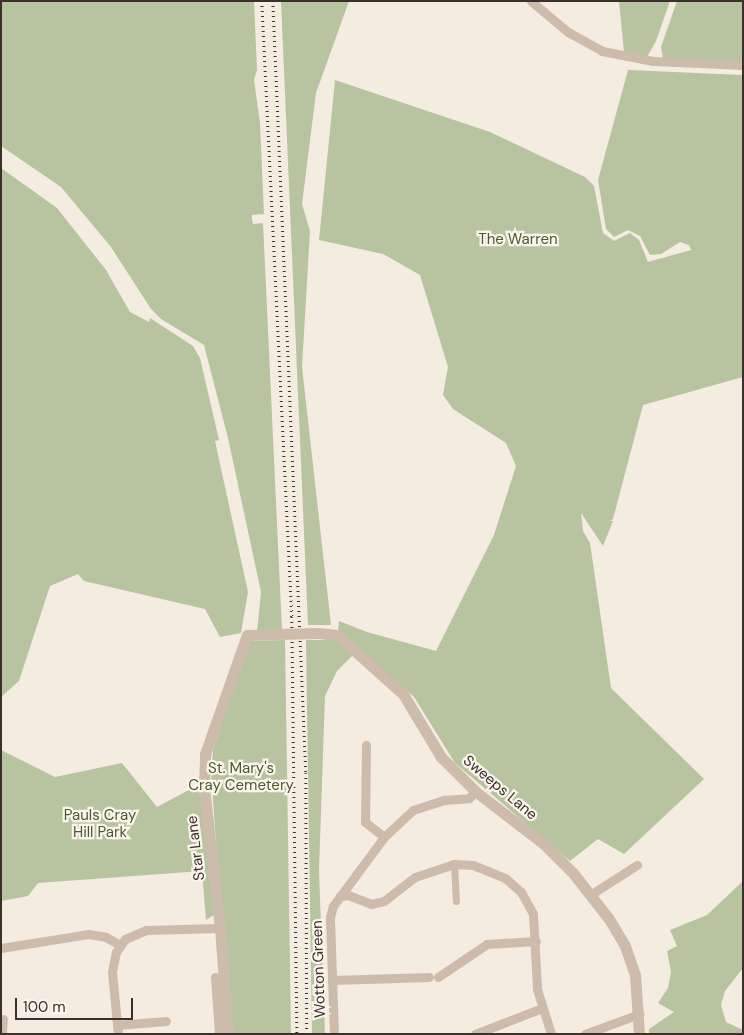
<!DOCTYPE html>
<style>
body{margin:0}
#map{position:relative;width:744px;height:1035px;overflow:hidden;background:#f4ebe1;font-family:"DM Sans",sans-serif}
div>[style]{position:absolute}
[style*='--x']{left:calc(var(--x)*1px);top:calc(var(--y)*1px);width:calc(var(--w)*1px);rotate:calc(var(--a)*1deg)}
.green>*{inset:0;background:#b8c4a0}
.pedestrian>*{height:7px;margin:-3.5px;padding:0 3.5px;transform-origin:3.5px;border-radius:3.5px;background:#cdbbac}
.minor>*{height:9px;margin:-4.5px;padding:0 4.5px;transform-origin:4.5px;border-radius:4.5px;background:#cdbbac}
.tertiary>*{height:11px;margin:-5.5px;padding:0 5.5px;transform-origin:5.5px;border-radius:5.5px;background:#cdbbac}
.rail>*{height:2.5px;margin-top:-1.25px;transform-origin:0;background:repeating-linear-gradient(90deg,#3b302b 0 1px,transparent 0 5px)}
.tertiary-bridge>*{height:11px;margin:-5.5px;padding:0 5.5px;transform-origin:5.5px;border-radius:5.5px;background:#cdbbac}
span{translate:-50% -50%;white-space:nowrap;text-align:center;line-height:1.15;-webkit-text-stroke:4.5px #fbf5ee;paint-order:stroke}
.park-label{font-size:15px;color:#4a5a2e}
.street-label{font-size:15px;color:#3b302b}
.frame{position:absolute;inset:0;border:2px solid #3b302b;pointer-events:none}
.scale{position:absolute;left:15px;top:998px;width:118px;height:22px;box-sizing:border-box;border:2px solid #3b302b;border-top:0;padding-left:6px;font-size:15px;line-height:18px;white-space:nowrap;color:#3b302b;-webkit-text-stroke:4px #fbf5ee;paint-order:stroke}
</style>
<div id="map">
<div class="green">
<div style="clip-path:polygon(1px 1px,254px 1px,257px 70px,254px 80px,260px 123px,264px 214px,252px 215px,252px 219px,253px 224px,263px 223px,282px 630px,257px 632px,261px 592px,228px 438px,204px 345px,161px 319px,151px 309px,111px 247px,61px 187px,1px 146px)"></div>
<div style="clip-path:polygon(281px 1px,349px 1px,316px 93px,302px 204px,310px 231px,302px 367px,331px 625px,308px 625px)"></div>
<div style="clip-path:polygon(619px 1px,670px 1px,656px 41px,647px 57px,624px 52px)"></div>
<div style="clip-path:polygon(677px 1px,743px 1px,743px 62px,663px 59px,661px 47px)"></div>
<div style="clip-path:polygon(628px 70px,743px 75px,743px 377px,643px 405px,613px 519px,610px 521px,613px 521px,603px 546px,581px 513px,583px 531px,590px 543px,611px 688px,704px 779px,624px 854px,598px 839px,570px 861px,455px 763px,414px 697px,338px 630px,339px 621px,367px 632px,436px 651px,494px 535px,516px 466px,506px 443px,453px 409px,443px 395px,448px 367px,420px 275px,383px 254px,319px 240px,335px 80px,490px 132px,585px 177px,594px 186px,603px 233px,614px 241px,630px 233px,639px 240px,648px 262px,691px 250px,689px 245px,680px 242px,661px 254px,650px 255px,640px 236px,628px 230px,614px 237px,606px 229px,598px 180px)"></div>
<div style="clip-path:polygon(1px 168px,57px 208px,106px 270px,130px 312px,149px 322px,150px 318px,193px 346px,200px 358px,219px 440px,215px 441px,248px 592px,241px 633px,220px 637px,205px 609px,84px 581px,78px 574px,50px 586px,19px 681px,1px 697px)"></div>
<div style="clip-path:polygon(285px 640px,291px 1034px,230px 1034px,211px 773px,213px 750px,249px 641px)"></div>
<div style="clip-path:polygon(306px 640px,337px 640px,354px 654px,337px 671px,325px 696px,319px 870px,325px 1034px,312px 1034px)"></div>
<div style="clip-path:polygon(1px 750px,55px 777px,122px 763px,157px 807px,200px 784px,215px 914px,206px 920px,202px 871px,38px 883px,28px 896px,1px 901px)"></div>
<div style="clip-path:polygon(743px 881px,743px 968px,725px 991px,721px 1005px,726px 1022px,743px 1030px,743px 1034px,649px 1034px,649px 1029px,674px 1012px,658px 1003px,668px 988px,671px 972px,667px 951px,677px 946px,670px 930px,707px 915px)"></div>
</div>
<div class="pedestrian">
<div style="--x:454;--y:864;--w:37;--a:87"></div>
</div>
<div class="minor">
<div style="--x:531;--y:1;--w:48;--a:40"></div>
<div style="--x:568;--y:32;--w:39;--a:29"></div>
<div style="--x:602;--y:51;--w:52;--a:11.1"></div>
<div style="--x:653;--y:61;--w:90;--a:2.5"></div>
<div style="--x:366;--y:745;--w:77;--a:90.7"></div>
<div style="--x:365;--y:822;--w:24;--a:38"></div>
<div style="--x:590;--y:895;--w:56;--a:-32.6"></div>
<div style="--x:340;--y:896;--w:8;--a:-7"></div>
<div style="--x:348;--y:895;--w:25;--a:21"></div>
<div style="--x:371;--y:904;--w:13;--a:-13"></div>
<div style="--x:384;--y:901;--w:39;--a:-38"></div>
<div style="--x:415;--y:877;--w:41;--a:-18.4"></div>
<div style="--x:454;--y:864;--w:19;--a:3"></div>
<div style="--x:473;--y:865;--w:35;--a:22"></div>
<div style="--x:505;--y:878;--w:21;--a:41"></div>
<div style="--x:521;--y:892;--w:25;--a:61"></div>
<div style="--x:533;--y:914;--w:75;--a:86.9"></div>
<div style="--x:537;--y:989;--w:47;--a:72.7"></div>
<div style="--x:1;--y:948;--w:88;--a:-9.1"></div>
<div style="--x:88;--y:934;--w:18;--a:9"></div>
<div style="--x:106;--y:937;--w:16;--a:30"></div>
<div style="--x:215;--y:977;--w:57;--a:86"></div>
<div style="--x:438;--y:977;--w:59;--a:-34"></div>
<div style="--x:487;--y:944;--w:49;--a:-3.5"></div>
<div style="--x:332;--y:980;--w:97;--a:-1.8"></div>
<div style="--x:117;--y:1025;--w:49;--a:-4.7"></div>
<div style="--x:2;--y:1032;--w:13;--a:-86"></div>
<div style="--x:118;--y:1034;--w:62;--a:-95.5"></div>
<div style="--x:112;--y:972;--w:20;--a:-79"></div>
<div style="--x:116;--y:952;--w:16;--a:-55"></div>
<div style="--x:125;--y:939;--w:23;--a:-23"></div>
<div style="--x:146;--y:930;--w:74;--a:-1.5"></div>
<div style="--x:334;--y:1034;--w:117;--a:-92"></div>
<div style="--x:330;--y:917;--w:11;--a:-75"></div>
<div style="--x:333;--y:906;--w:86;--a:-53.5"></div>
<div style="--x:384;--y:837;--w:40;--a:-43"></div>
<div style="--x:413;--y:810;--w:32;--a:-18"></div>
<div style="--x:443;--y:800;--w:26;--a:-4"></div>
<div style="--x:469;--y:798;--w:9;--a:-49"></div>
<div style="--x:475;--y:1034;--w:72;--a:-21.2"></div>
<div style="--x:585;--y:1034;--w:58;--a:-20.3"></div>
</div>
<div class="tertiary">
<div style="--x:318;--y:633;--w:19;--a:6"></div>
<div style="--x:337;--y:635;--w:89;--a:41.8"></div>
<div style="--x:403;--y:694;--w:74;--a:58.9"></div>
<div style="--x:441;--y:757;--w:48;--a:45"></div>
<div style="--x:475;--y:791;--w:88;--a:37.6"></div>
<div style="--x:545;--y:845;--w:40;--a:45"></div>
<div style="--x:573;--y:873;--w:58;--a:52"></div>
<div style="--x:609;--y:919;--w:31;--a:59"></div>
<div style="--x:625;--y:946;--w:31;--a:71"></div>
<div style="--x:635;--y:975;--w:59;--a:86.1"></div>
<div style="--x:228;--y:1034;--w:106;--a:-94.3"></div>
<div style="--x:220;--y:928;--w:142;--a:-96.5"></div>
<div style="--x:204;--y:787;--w:33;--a:-88"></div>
<div style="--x:205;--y:754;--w:126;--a:-70.6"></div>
<div style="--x:247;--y:635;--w:30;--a:-2"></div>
</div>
<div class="rail">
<div style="--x:262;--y:1;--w:617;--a:87.21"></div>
<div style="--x:292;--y:617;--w:417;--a:89.3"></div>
<div style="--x:273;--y:1;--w:773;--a:87.55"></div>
<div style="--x:306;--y:773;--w:261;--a:89.8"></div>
</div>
<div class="tertiary-bridge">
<div style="--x:277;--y:634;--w:41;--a:-1.4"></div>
</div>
<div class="park-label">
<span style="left:518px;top:240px">The Warren</span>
<span style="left:241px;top:777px">St. Mary's<br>Cray Cemetery</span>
<span style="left:100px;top:824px">Pauls Cray<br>Hill Park</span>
</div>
<div class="street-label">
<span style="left:500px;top:788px;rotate:40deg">Sweeps Lane</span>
<span style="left:196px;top:848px;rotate:-97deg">Star Lane</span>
<span style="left:319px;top:969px;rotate:-92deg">Wotton Green</span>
</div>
<div class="frame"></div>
<div class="scale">100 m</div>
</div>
